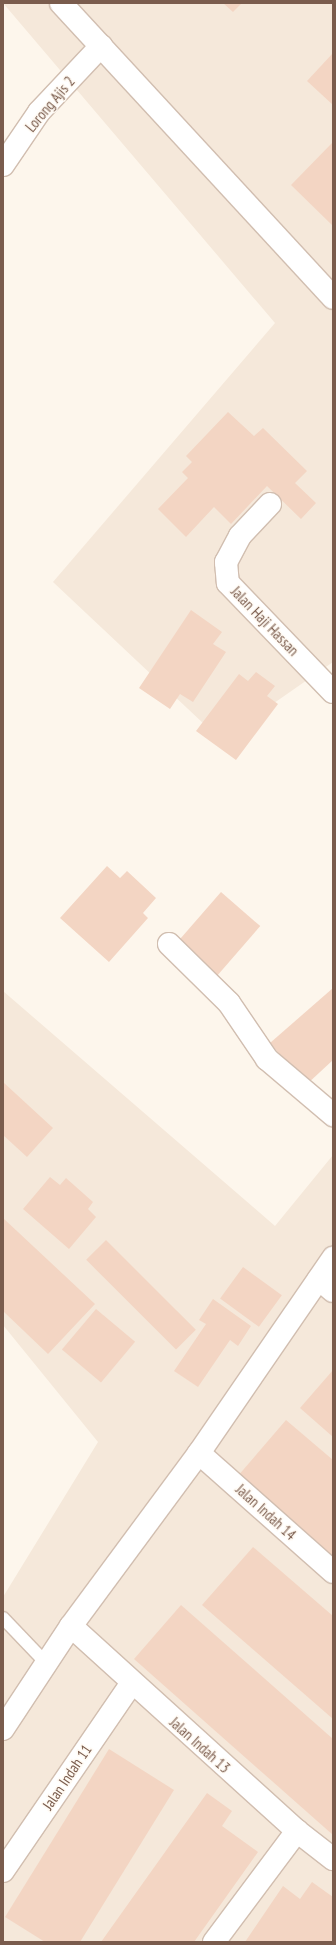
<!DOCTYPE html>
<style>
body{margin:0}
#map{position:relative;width:336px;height:1945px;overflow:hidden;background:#fdf6ec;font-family:"PT Sans Narrow",sans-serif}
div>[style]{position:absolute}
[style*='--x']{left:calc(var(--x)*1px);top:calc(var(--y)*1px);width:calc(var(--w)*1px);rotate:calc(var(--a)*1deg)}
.residential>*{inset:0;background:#f5e8da}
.building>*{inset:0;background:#f3d5c3;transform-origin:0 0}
.roads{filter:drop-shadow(1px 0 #d1beb0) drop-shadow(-1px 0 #d1beb0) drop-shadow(0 1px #d1beb0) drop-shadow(0 -1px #d1beb0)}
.service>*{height:12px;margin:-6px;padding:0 6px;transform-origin:6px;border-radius:6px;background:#fff}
.minor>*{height:22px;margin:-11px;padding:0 11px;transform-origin:11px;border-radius:11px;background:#fff}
.tertiary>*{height:22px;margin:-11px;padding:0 11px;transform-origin:11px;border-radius:11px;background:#fff}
span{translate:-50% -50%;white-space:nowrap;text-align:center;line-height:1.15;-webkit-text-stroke:3px #fffaf3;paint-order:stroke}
.street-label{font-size:15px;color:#7a5c4d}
.frame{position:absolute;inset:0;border:4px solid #7a5c4d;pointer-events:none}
</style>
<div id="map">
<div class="residential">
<div style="clip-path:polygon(3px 3px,333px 3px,333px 662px,221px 740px,53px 582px,275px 323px)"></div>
<div style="clip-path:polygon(3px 991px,275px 1226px,333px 1155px,333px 1942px,3px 1942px,3px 1597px,98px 1442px,3px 1325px)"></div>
</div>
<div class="building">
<div style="clip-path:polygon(223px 3px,242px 3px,233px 12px)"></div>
<div style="clip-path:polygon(333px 53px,333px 105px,307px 81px)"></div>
<div style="clip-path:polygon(333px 142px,333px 226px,291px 185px)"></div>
<div style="clip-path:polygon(228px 412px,254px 436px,263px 428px,307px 471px,295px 483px,316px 503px,301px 519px,267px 486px,231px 524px,214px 507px,186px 537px,158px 509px,188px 478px,182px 472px,192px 462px,186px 456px)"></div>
<div style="clip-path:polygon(191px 610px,222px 632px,213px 644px,226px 652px,193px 702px,180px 694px,170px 709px,139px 688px)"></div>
<div style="clip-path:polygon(256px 672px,275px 686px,267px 696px,278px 704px,236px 760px,196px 731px,239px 674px,248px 681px)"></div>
<div style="clip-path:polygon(107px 866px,120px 878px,127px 871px,156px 898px,143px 913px,148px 918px,109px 962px,60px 918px)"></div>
<div style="left:221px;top:892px;width:52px;height:67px;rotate:41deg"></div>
<div style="clip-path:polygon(333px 988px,333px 1060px,306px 1085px,270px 1043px)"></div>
<div style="clip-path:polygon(3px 1082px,53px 1128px,27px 1157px,3px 1135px)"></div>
<div style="clip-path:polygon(50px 1177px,60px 1185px,66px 1178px,93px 1202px,88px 1209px,96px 1217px,69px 1249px,23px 1209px)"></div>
<div style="clip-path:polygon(3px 1218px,95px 1304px,48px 1354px,3px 1311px)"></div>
<div style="left:106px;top:1240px;width:127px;height:28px;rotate:45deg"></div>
<div style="left:243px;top:1267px;width:48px;height:39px;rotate:36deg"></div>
<div style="clip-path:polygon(213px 1299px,251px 1326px,238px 1346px,230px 1340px,198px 1387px,174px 1371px,206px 1324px,199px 1320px)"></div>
<div style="left:96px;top:1309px;width:51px;height:53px;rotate:40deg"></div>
<div style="clip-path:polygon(333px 1370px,333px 1437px,300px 1408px)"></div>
<div style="clip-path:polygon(286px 1420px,333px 1460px,333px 1560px,237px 1477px)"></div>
<div style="clip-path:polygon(253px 1547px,333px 1616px,333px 1719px,202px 1605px)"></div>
<div style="clip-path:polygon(181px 1605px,333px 1739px,333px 1835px,134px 1659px)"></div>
<div style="clip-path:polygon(109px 1749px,174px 1790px,80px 1942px,45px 1942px,5px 1917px)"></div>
<div style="clip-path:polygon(207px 1793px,232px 1811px,222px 1826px,258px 1852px,194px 1942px,101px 1942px)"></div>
<div style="clip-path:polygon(312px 1882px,333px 1897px,333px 1942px,245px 1942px,283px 1886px,300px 1899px)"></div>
</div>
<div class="roads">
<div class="service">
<div style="--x:3;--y:1618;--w:62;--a:46.3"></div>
</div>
<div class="minor">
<div style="--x:61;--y:3;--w:401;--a:47.3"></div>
<div style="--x:3;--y:165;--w:64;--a:-55.8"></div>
<div style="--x:39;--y:112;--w:91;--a:-46.8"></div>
<div style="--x:270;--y:504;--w:44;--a:133.2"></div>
<div style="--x:240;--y:536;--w:30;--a:118"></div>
<div style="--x:226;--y:562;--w:21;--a:85"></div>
<div style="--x:228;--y:583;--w:151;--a:46.1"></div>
<div style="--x:169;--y:944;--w:84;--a:44.5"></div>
<div style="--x:229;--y:1003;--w:68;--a:55.8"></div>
<div style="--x:267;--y:1059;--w:87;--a:40.3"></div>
<div style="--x:319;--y:1279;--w:18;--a:41"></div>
<div style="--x:199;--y:1453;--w:179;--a:41.6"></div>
<div style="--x:71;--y:1626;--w:305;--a:42.2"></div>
<div style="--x:297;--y:1831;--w:46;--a:37.9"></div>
<div style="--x:3;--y:1871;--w:227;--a:-55.6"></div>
<div style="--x:214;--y:1942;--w:139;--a:-53.2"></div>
</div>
<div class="tertiary">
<div style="--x:3;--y:1729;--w:123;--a:-56.6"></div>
<div style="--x:71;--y:1626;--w:215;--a:-53.5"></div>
<div style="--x:199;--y:1453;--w:237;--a:-55.5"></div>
</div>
</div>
<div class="street-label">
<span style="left:50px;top:104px;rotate:-50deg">Lorong Ajis 2</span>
<span style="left:265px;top:621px;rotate:46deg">Jalan Haji Hassan</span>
<span style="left:266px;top:1512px;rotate:42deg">Jalan Indah 14</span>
<span style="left:200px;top:1745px;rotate:42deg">Jalan Indah 13</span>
<span style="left:67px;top:1777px;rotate:-56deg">Jalan Indah 11</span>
</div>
<div class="frame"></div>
</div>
